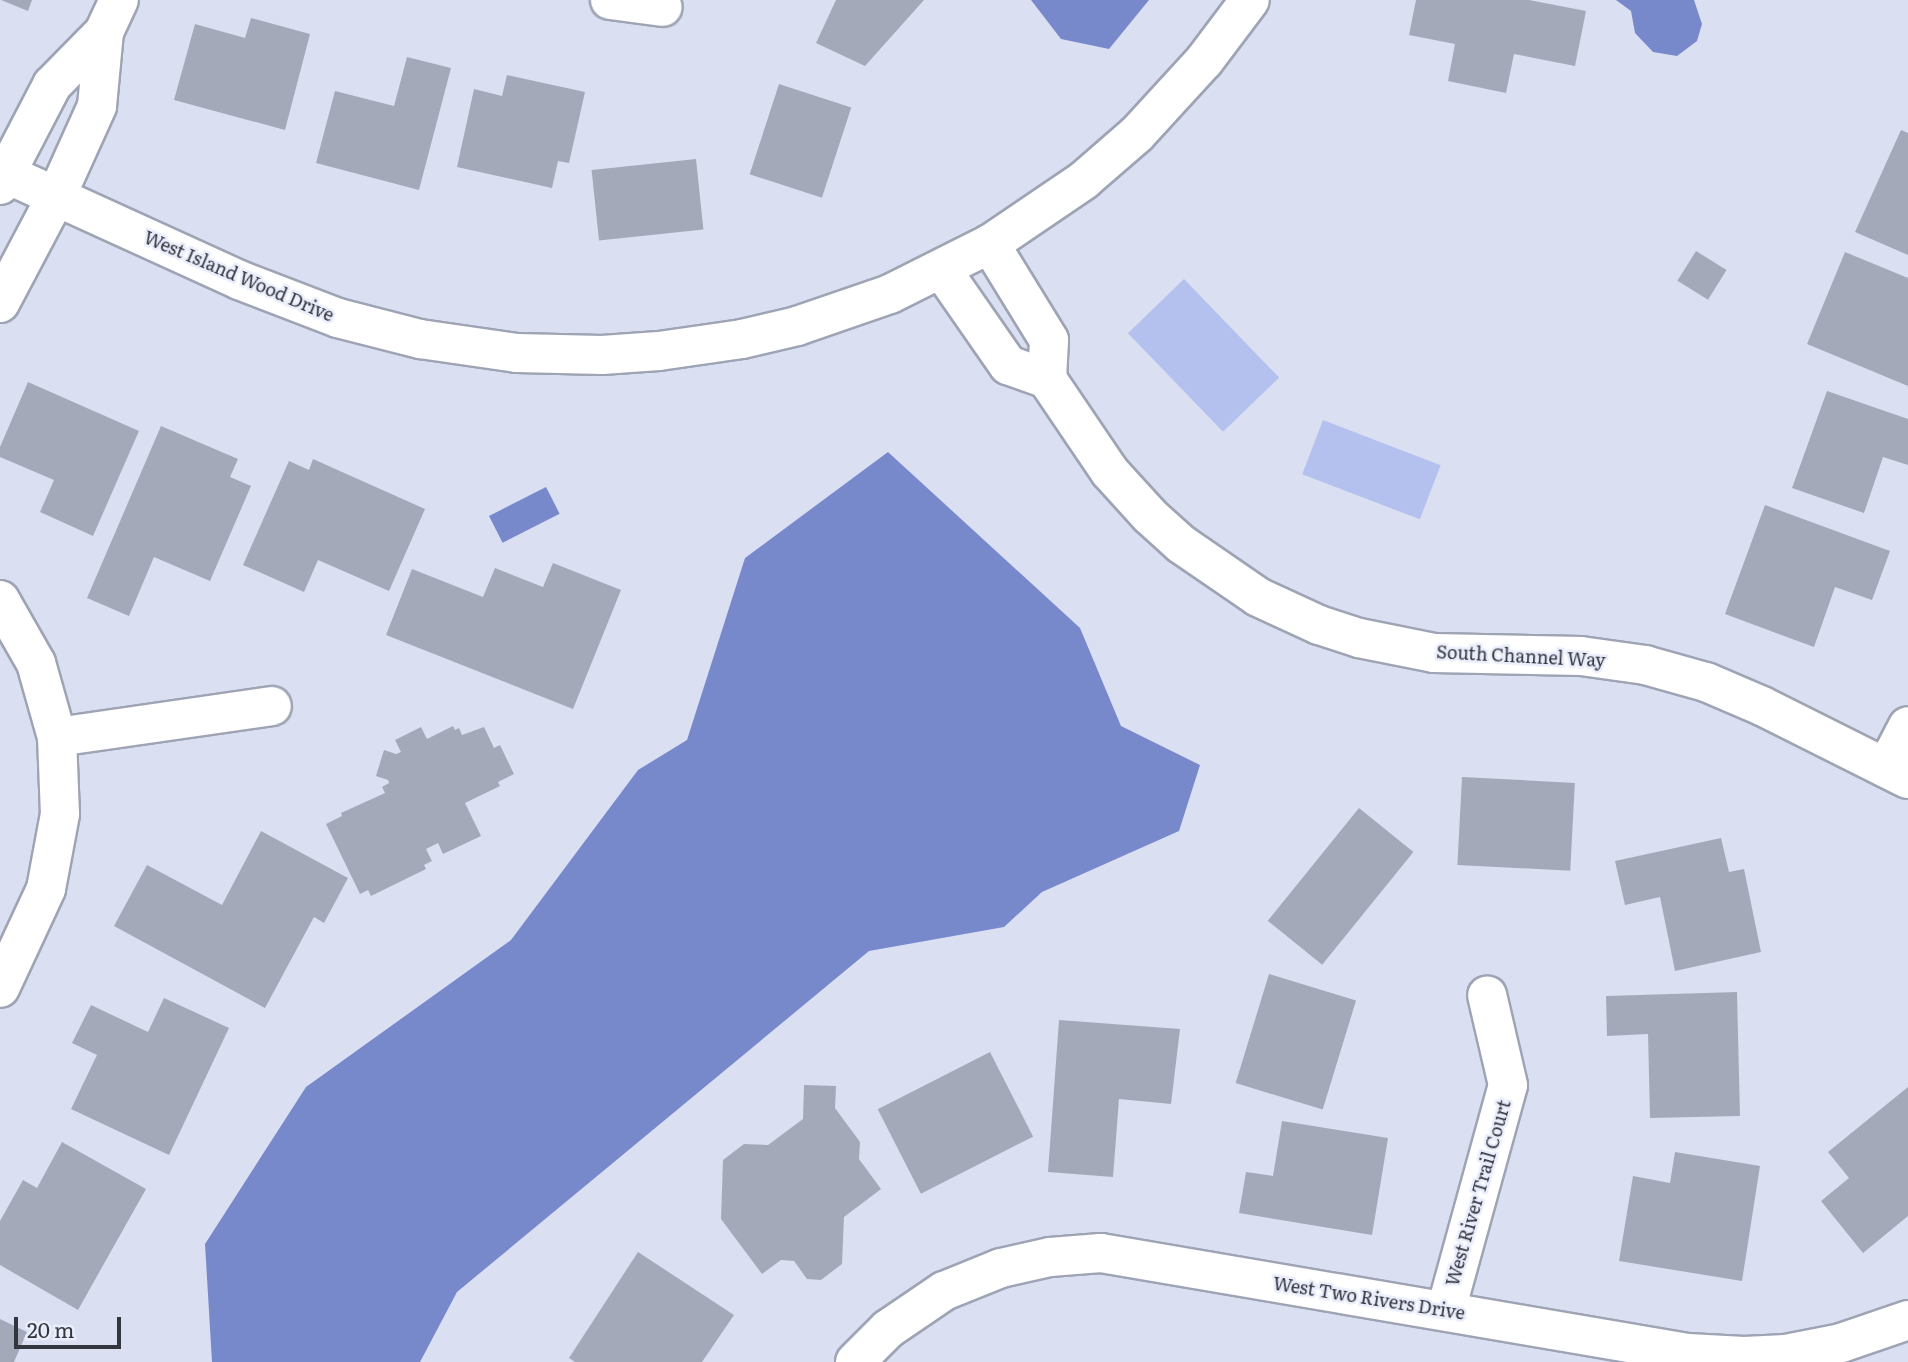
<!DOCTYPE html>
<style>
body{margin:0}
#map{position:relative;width:1908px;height:1362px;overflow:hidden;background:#dae0f2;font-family:Literata,serif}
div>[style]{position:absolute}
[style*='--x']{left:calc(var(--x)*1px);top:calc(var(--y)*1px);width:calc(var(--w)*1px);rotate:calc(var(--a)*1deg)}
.green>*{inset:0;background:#b4c1ee;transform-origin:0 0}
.water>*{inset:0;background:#7789cb;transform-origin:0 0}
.building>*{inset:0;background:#a4a9ba;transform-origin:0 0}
.roads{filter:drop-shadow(2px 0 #9fa4b5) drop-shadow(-2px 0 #9fa4b5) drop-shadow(0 2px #9fa4b5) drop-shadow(0 -2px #9fa4b5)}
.street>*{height:38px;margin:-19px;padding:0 19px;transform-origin:19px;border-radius:19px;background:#fff}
span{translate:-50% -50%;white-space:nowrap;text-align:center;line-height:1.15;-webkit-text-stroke:5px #e9edfc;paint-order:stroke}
.street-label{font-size:18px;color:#34363d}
.scale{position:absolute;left:14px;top:1317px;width:107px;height:32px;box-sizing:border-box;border:4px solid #34363d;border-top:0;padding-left:9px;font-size:21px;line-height:24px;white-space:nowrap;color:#34363d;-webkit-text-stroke:5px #e9edfc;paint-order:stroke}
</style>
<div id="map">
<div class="green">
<div style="left:1184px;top:279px;width:137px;height:78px;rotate:46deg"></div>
<div style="left:1323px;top:420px;width:126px;height:58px;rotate:21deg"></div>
</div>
<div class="water">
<div style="clip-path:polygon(1031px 0,1149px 0,1109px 49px,1061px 39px)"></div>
<div style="clip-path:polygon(1616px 0,1694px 0,1702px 24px,1697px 41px,1677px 56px,1653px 52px,1635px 33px,1631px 11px)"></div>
<div style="clip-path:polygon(888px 452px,1080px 628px,1121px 726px,1200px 765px,1179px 831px,1042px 892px,1004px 927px,869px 951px,457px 1292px,420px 1362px,212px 1362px,205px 1244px,306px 1087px,511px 940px,638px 770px,687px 740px,745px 558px)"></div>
<div style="left:546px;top:487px;width:30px;height:64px;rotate:63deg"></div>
</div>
<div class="building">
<div style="clip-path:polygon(1px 0,32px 0,28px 11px)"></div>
<div style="clip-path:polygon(836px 0,924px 0,865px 66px,816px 43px)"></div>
<div style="clip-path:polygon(1416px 0,1529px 0,1586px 11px,1575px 66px,1514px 54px,1506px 93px,1448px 81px,1455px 44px,1409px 35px)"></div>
<div style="clip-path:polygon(251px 18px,310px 34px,285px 130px,174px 100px,195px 24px,245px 38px)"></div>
<div style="clip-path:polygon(407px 57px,451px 68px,419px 190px,316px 163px,335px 91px,394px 106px)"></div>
<div style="clip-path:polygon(507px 75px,585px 92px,569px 163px,558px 161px,552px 188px,457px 167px,474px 89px,502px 96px)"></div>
<div style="left:779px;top:84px;width:76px;height:95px;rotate:18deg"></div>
<div style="clip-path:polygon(1901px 130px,1908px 133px,1908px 255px,1855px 232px)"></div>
<div style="left:696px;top:159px;width:71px;height:105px;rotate:84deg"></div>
<div style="left:1696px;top:251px;width:36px;height:35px;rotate:32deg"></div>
<div style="clip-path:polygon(1845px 252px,1908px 278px,1908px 386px,1807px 344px)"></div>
<div style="clip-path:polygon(28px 382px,139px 431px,93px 536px,40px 512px,54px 480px,0 457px,0 447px)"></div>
<div style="clip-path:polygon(1827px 391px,1908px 419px,1908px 465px,1883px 457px,1864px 513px,1792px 488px)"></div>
<div style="clip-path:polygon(161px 426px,238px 459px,230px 477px,251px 486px,210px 581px,154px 557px,129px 616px,87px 598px)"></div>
<div style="clip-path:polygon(313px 459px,425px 509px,389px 591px,318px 560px,304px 592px,243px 565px,289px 461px,309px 470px)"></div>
<div style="clip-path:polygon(1765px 505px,1890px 551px,1872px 600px,1835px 587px,1814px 647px,1725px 614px)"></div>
<div style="clip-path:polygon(553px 563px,621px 590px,573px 709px,386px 635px,412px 569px,483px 597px,495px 568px,543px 587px)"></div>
<div style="clip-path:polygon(453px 726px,455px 730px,459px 728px,462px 735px,484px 727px,494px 748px,500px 745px,514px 774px,498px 782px,500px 786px,465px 803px,481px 836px,443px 854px,438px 843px,426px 849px,432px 861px,424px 865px,426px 869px,371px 896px,368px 890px,360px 894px,326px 824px,342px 816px,341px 813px,385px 793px,382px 787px,389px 783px,388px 780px,376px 776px,384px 750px,396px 754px,401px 752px,395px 740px,421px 727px,427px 739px)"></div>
<div style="left:1462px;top:777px;width:113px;height:88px;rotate:3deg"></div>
<div style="left:1359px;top:808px;width:70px;height:145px;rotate:39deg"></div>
<div style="clip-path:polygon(261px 831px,348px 878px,324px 923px,314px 917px,265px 1008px,114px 926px,147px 865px,222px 905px)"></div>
<div style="clip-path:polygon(1721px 838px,1729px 872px,1744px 869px,1761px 952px,1675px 971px,1660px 897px,1625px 905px,1615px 861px)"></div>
<div style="left:1269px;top:974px;width:91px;height:114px;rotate:17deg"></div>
<div style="clip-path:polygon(1737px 992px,1740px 1116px,1650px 1118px,1648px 1034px,1607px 1036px,1606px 996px)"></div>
<div style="clip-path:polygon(164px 998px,229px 1028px,169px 1155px,71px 1109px,97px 1055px,72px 1043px,91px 1005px,148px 1032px)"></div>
<div style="clip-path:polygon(1059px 1020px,1180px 1029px,1171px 1104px,1119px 1099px,1113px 1177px,1048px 1172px)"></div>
<div style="left:990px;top:1052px;width:95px;height:126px;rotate:63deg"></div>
<div style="clip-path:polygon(804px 1085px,836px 1086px,835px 1108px,860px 1142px,859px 1159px,881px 1189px,844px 1217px,842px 1264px,821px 1280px,807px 1279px,794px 1261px,781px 1260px,762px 1274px,721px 1219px,723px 1160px,744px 1144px,768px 1145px,803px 1119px)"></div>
<div style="clip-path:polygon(1908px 1087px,1908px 1216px,1863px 1253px,1821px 1201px,1849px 1178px,1828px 1152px)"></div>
<div style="clip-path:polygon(1282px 1121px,1388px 1138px,1372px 1235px,1239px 1213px,1246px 1172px,1273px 1176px)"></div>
<div style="clip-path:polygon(62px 1142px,146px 1189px,78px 1310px,0 1265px,0 1221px,23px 1180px,37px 1188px)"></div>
<div style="clip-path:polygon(1675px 1152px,1760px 1166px,1742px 1281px,1619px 1261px,1633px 1176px,1670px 1183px)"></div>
<div style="clip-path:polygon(638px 1252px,734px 1315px,702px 1362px,575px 1362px,569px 1358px)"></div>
<div style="clip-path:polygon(0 1319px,27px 1332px,14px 1362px,0 1362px)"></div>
</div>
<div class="roads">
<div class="street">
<div style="--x:610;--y:0;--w:53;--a:7.5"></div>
<div style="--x:0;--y:171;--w:263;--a:24.5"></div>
<div style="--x:239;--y:280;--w:106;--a:21"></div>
<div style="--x:338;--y:318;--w:85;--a:14.4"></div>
<div style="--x:420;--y:339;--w:98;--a:8.2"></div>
<div style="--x:517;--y:353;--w:85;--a:1.3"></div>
<div style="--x:602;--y:355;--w:57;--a:-4"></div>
<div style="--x:659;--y:351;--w:84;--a:-8.2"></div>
<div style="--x:742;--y:339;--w:57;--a:-13.3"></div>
<div style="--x:797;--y:326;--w:98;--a:-19"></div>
<div style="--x:890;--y:294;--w:112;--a:-26.6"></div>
<div style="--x:990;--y:244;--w:114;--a:-34.2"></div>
<div style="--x:1084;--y:180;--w:70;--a:-41"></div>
<div style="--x:1137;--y:134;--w:99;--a:-47.5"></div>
<div style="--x:1204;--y:61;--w:76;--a:-53"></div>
<div style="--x:0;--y:185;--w:113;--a:-62.5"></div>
<div style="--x:52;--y:85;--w:74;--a:-45.5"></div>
<div style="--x:104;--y:32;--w:35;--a:-65"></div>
<div style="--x:942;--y:270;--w:116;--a:55.2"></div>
<div style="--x:1008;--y:365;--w:41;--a:19.7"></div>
<div style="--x:1047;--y:379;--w:39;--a:-87"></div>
<div style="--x:1049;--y:340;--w:113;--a:-121.6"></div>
<div style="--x:0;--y:303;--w:120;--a:-62.2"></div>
<div style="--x:56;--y:197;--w:100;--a:-65.7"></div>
<div style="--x:97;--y:106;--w:74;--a:-84.6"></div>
<div style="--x:1047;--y:379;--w:112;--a:55.9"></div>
<div style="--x:1110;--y:472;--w:59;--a:47.7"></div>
<div style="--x:1150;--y:516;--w:42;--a:42.1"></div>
<div style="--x:1181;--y:544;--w:93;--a:34.5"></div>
<div style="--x:1258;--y:597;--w:67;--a:24.7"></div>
<div style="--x:1319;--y:625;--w:42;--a:18"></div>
<div style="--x:1359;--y:638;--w:76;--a:11.3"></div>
<div style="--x:1434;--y:653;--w:147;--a:1.2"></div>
<div style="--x:1581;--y:656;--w:65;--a:8"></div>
<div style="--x:1645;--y:665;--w:63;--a:15.6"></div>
<div style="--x:1706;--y:682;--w:61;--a:23.2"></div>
<div style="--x:1762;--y:706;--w:163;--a:26.6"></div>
<div style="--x:0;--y:600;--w:73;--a:60.3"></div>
<div style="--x:36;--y:663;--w:77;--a:74.2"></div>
<div style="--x:57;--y:737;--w:77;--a:87.8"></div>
<div style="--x:60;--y:814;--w:76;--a:100.6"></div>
<div style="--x:46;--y:889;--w:109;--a:114.9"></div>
<div style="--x:57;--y:737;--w:217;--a:-8.2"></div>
<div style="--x:1886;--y:768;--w:47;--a:-62.4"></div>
<div style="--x:1446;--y:1310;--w:233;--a:-74.6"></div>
<div style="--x:1508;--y:1085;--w:92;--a:-103.1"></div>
<div style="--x:855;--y:1362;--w:47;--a:-45"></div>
<div style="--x:888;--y:1329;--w:68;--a:-34.2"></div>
<div style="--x:944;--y:1291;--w:61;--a:-22"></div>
<div style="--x:1001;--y:1268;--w:50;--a:-12.7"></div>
<div style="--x:1050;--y:1257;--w:51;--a:-4.5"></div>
<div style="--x:1101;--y:1253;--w:595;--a:9.67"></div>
<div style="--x:1688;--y:1353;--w:56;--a:3.1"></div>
<div style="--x:1744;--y:1356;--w:42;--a:-2.7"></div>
<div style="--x:1786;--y:1354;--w:56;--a:-11.3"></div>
<div style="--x:1841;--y:1343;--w:71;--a:-18.9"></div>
</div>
</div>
<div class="street-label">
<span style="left:239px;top:276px;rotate:23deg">West Island Wood Drive</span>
<span style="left:1521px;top:656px;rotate:3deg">South Channel Way</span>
<span style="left:1478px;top:1193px;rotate:-74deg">West River Trail Court</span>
<span style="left:1369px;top:1298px;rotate:9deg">West Two Rivers Drive</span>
</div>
<div class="scale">20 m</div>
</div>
